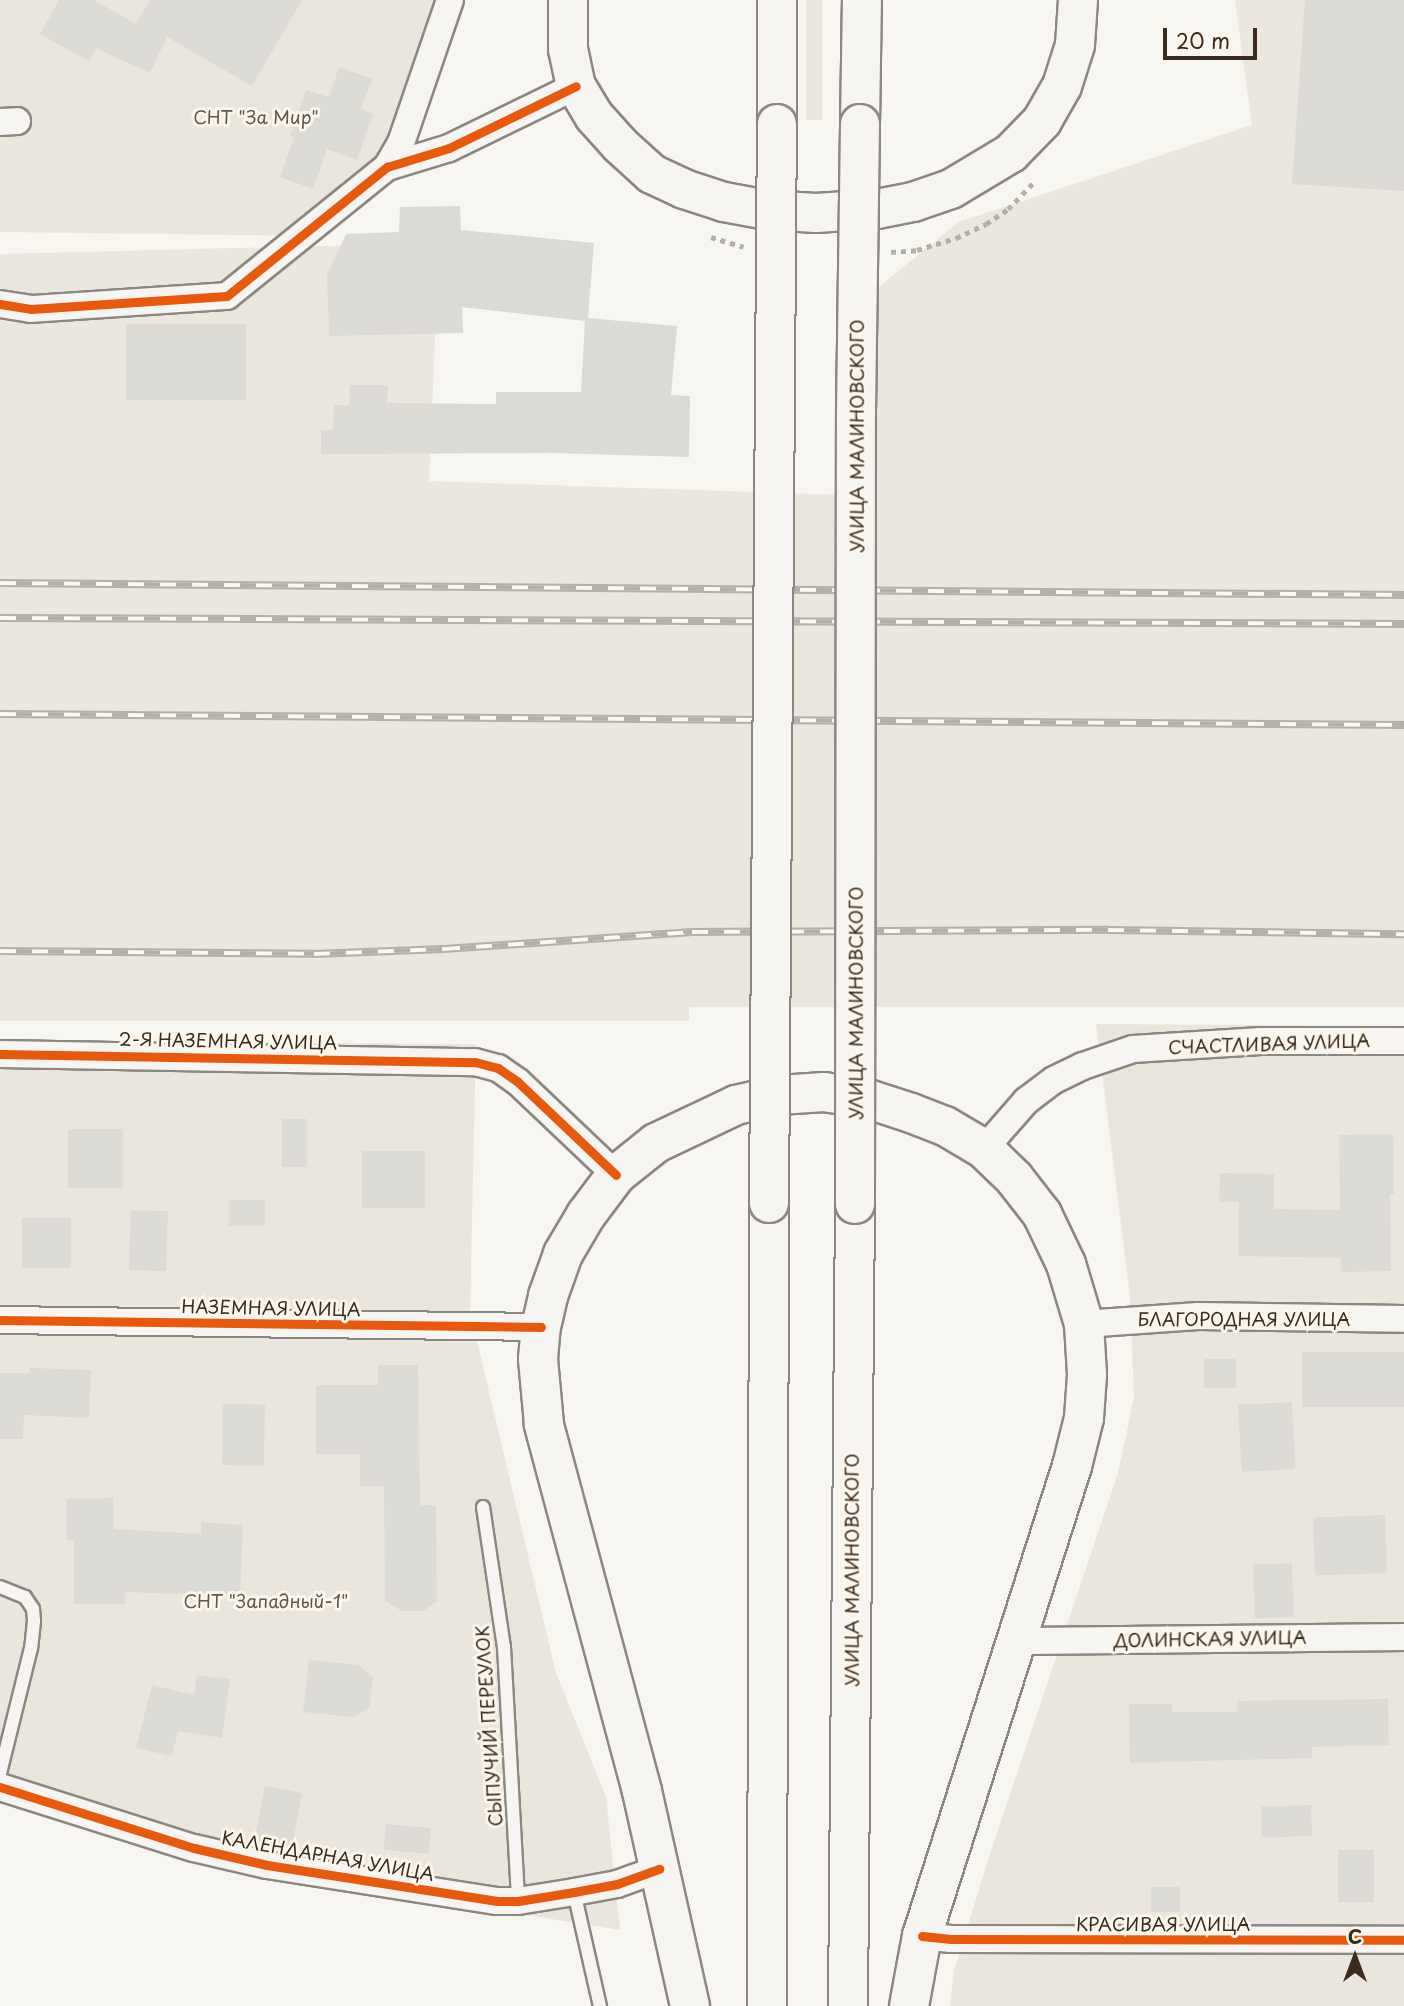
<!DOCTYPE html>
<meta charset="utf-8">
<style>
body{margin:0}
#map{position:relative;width:1404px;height:2006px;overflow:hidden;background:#f8f6f0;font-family:"Playpen Sans",sans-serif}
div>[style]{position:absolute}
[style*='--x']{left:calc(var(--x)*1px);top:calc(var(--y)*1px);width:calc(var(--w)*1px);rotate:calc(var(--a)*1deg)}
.built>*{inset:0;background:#ebe6de}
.green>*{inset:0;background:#eae6dd;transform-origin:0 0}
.building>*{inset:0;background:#dcdad5;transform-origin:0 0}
.path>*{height:4.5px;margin-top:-2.25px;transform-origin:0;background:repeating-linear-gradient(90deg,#b3b0ac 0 5px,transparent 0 10px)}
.roads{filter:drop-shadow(2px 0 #8b8781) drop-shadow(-2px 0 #8b8781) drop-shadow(0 2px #8b8781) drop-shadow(0 -2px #8b8781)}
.lane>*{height:12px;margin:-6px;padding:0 6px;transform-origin:6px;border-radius:6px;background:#f6f5f1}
.street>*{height:26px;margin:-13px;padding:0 13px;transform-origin:13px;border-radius:13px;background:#f6f5f1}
.highway>*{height:38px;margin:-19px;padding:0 19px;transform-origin:19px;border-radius:19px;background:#f6f5f1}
.rail>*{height:8px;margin-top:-4px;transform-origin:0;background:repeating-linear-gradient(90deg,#fbf7ec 0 16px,#b3b0ac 0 32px);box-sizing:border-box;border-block:2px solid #b3b0ac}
.bridges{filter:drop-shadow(2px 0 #8b8781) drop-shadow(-2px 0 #8b8781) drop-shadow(0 2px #8b8781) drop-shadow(0 -2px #8b8781)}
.highway-bridge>*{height:38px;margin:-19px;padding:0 19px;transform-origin:19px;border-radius:19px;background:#f6f5f1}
.cycleway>*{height:9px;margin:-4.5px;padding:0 4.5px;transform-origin:4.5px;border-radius:4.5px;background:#e8590c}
span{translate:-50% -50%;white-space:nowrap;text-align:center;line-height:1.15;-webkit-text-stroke:6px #fbf7ec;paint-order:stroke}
.park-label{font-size:18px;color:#64564a}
.street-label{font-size:18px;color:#3b2a1e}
.north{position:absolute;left:1320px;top:1922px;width:70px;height:70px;-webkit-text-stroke:5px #fbf7ec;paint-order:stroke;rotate:0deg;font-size:19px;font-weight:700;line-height:28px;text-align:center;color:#3b2a1e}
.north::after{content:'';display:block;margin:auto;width:24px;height:32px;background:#3b2a1e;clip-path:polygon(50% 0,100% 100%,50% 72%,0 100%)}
.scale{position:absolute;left:1163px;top:28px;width:94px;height:32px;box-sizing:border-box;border:4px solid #3b2a1e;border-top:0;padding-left:9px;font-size:21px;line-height:24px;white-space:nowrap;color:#3b2a1e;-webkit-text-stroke:5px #fbf7ec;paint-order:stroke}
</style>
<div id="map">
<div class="built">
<div style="clip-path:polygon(1235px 0,1404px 0,1404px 1007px,0 1007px,0 254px,439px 243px,429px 481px,877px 496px,871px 405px,875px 290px,959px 222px,1252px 125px)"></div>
</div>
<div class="green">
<div style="clip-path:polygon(0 0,459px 0,392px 177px,316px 236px,0 232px)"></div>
<div style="left:806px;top:0;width:16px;height:120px"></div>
<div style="left:689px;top:983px;width:38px;height:689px;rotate:90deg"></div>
<div style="clip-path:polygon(1096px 1024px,1404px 1026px,1404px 2006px,950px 2006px,954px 1971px,988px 1860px,1118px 1473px,1134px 1398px,1130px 1296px)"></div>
<div style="clip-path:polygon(0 1041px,476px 1044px,470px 1312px,556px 1673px,606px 1797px,620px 1930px,208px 1864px,0 1791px)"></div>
</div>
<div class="building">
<div style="clip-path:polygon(59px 0,94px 0,136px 24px,150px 0,302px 0,252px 86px,167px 37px,150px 73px,96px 48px,89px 61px,40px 34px)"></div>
<div style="clip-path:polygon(1305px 0,1404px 0,1404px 191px,1292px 184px)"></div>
<div style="clip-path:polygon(339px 67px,372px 79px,361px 109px,373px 114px,357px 160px,327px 149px,313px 189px,280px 177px,294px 137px,290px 136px,306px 90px,329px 97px)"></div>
<div style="clip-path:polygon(460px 206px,461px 230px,594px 243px,588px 318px,677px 326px,671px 395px,690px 396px,689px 457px,552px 453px,321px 454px,321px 430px,333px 430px,334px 405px,349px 405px,350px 385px,388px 385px,387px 403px,496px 404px,496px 392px,581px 392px,585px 321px,462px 307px,463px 333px,329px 336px,327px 275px,346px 234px,399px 232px,400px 207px)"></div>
<div style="left:126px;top:324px;width:120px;height:76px"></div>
<div style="left:282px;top:1119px;width:25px;height:48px"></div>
<div style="left:123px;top:1129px;width:59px;height:55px;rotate:90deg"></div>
<div style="clip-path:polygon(1393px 1134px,1394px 1194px,1390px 1194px,1391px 1271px,1341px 1272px,1341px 1258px,1238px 1256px,1239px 1202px,1219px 1202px,1220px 1173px,1274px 1174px,1274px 1209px,1340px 1210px,1339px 1135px)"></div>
<div style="left:362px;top:1151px;width:63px;height:57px"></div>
<div style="left:229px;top:1200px;width:36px;height:26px"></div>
<div style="left:131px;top:1210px;width:37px;height:60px;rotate:2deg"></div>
<div style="left:22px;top:1218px;width:49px;height:50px"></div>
<div style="left:1302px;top:1352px;width:102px;height:55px"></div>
<div style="left:1204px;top:1359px;width:32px;height:29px"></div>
<div style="clip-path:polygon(378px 1365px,418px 1365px,420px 1505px,436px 1505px,437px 1601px,423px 1611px,402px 1611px,385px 1601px,384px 1486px,360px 1486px,360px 1454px,316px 1454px,316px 1385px,378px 1385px)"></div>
<div style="clip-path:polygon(30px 1368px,91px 1370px,89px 1418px,24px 1415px,23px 1439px,0 1439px,0 1373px,30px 1373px)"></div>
<div style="left:1292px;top:1402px;width:67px;height:54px;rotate:87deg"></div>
<div style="left:223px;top:1404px;width:42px;height:61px;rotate:1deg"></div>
<div style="clip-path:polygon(113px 1498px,114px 1529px,201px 1534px,201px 1522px,243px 1525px,240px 1596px,125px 1592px,125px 1604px,74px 1604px,74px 1540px,67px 1540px,66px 1499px)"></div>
<div style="left:1385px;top:1515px;width:58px;height:72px;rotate:88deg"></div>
<div style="left:1292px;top:1563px;width:54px;height:39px;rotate:88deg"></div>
<div style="clip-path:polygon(309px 1660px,359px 1665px,373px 1678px,369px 1708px,353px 1717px,303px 1712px)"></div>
<div style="clip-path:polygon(197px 1675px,230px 1679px,222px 1738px,178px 1731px,172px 1756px,136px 1748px,152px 1685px,194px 1695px)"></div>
<div style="clip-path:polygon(1388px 1699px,1389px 1745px,1312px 1747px,1312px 1758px,1130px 1763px,1129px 1704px,1172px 1704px,1172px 1712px,1237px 1712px,1237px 1701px)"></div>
<div style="left:265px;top:1786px;width:38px;height:58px;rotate:11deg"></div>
<div style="left:1311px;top:1805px;width:31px;height:50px;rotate:88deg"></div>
<div style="left:386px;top:1824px;width:45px;height:26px;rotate:5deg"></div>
<div style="left:1374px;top:1850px;width:52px;height:36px;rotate:90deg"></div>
<div style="left:1151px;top:1887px;width:29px;height:25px"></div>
</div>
<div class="path">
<div style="--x:711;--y:237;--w:34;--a:17"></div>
<div style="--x:891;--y:252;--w:26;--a:-4"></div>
<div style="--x:917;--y:250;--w:41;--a:-17.1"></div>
<div style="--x:956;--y:238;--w:33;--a:-25"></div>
<div style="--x:986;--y:224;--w:27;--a:-34"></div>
<div style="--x:1008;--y:209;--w:36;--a:-46"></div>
</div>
<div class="roads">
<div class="lane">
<div style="--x:483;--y:1507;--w:142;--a:81.5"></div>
<div style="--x:504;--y:1647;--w:254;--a:86.8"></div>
<div style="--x:0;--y:1587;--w:27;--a:22"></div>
<div style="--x:25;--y:1597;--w:14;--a:56"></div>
<div style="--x:33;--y:1609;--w:12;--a:85"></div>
<div style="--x:34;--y:1621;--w:27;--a:96"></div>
<div style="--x:31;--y:1648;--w:129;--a:103.9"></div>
<div style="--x:574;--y:1892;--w:117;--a:77.2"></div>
</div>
<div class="street">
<div style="--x:0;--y:122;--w:17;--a:-3"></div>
<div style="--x:387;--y:167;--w:28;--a:-60"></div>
<div style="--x:401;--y:143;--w:151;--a:-71.1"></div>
<div style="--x:0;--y:304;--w:31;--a:9"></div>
<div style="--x:31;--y:309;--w:196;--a:-3.8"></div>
<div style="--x:227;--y:296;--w:206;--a:-38.9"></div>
<div style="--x:387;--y:167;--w:65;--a:-17"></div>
<div style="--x:449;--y:148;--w:141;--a:-26"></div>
<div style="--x:0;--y:1054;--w:475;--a:1"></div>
<div style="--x:475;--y:1062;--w:24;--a:15"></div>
<div style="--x:498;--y:1068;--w:24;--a:35"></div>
<div style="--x:518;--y:1082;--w:135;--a:43.5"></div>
<div style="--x:984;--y:1149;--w:64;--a:-48.8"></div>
<div style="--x:1026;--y:1101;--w:35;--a:-37"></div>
<div style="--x:1054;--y:1080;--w:32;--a:-26"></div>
<div style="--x:1083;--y:1066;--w:53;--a:-18.8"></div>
<div style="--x:1133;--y:1049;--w:128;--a:-3.6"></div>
<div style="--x:1261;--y:1041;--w:143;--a:0"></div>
<div style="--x:0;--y:1320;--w:541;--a:0.74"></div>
<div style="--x:1084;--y:1324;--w:114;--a:-4"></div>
<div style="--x:1198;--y:1316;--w:206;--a:0.8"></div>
<div style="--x:1016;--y:1641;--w:388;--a:-0.6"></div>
<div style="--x:0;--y:1787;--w:203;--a:17.5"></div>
<div style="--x:194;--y:1848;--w:75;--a:13.1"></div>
<div style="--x:267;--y:1865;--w:233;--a:8.9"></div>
<div style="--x:497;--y:1901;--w:21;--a:0"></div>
<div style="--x:518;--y:1901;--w:57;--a:-9.1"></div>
<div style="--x:574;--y:1892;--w:44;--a:-10.5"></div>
<div style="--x:617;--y:1884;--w:45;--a:-19.7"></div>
<div style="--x:922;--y:1936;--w:29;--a:6"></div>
<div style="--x:951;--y:1939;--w:453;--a:0.1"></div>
</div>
<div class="highway">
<div style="--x:568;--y:0;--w:49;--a:90"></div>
<div style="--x:568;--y:49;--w:38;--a:78"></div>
<div style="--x:576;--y:86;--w:35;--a:59"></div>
<div style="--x:594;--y:116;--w:39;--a:48"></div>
<div style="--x:620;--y:145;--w:43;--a:42.2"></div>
<div style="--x:652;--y:174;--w:35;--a:25"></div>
<div style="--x:684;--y:189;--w:42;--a:18"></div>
<div style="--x:724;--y:202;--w:44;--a:10.5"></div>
<div style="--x:767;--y:210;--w:49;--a:3.5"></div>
<div style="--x:816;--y:213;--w:61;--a:-3.8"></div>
<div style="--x:877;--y:209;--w:37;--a:-11"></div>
<div style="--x:913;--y:202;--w:40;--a:-18.9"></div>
<div style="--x:951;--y:189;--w:70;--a:-31"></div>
<div style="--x:1011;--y:153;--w:45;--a:-45.9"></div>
<div style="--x:1042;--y:121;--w:40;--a:-60.3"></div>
<div style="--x:1062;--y:86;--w:43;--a:-72.4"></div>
<div style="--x:1075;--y:45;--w:45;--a:-86.2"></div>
<div style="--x:777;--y:124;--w:124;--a:-90"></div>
<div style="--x:860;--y:124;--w:124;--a:-89.1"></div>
<div style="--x:690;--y:2006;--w:220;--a:-102.6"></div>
<div style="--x:642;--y:1791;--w:380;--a:-105"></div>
<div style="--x:544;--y:1424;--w:65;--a:-95.3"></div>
<div style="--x:538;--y:1359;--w:32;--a:-85"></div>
<div style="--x:541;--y:1327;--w:32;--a:-77"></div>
<div style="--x:548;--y:1296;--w:45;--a:-70.3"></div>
<div style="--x:563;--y:1254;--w:45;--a:-59.5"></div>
<div style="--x:586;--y:1215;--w:50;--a:-53.1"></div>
<div style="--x:616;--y:1175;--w:51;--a:-38.7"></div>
<div style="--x:656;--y:1143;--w:89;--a:-25.4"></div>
<div style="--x:736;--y:1105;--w:44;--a:-13.1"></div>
<div style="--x:779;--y:1095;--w:45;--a:-3.8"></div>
<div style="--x:824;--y:1092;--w:45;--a:9"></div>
<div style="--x:868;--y:1099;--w:45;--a:18"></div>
<div style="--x:911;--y:1113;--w:36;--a:21"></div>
<div style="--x:945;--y:1126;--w:45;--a:30.5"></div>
<div style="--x:984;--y:1149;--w:42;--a:44"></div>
<div style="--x:1014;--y:1178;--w:46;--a:52.1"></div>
<div style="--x:1042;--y:1214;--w:55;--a:64.4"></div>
<div style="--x:1066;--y:1264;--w:63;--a:73.3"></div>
<div style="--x:1084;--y:1324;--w:51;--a:86.6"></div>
<div style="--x:1087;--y:1375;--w:43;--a:94"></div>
<div style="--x:1084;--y:1418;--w:49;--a:104"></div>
<div style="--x:1072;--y:1466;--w:493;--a:107.7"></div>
<div style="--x:922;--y:1936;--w:71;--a:100.5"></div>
<div style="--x:767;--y:2006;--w:803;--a:-89.86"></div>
<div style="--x:848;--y:2006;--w:802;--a:-89.5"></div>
</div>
</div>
<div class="rail">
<div style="--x:0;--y:583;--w:1404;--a:0.49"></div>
<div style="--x:0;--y:618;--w:1404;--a:0.24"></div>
<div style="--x:0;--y:714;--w:1404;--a:0.45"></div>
<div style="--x:0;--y:951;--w:314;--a:0.5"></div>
<div style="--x:314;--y:954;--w:130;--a:-2.2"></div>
<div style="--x:444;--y:949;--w:249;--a:-3.9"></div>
<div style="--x:692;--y:932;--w:416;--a:-0.3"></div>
<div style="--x:1108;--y:930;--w:296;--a:0.8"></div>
</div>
<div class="bridges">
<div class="highway-bridge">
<div style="--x:769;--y:1203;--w:1079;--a:-89.58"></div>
<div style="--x:855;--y:1204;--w:792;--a:-89.93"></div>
<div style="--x:856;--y:412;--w:288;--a:-89.2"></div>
</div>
</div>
<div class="cycleway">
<div style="--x:0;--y:304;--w:31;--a:9"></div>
<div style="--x:31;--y:309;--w:196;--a:-3.8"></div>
<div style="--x:227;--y:296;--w:206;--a:-38.9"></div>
<div style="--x:387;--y:167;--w:65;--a:-17"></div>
<div style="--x:449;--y:148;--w:141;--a:-26"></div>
<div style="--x:0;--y:1054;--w:475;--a:1"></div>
<div style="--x:475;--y:1062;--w:24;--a:15"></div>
<div style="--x:498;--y:1068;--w:24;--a:35"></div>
<div style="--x:518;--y:1082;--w:135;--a:43.5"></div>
<div style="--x:0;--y:1320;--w:541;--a:0.74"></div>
<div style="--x:0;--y:1787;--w:203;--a:17.5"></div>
<div style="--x:194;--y:1848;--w:75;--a:13.1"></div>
<div style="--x:267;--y:1865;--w:233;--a:8.9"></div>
<div style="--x:497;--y:1901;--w:21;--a:0"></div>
<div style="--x:518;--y:1901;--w:57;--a:-9.1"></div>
<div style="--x:574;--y:1892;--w:44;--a:-10.5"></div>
<div style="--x:617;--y:1884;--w:45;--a:-19.7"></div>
<div style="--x:922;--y:1936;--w:29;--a:6"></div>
<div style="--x:951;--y:1939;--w:453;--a:0.1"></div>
</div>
<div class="park-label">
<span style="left:256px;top:117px">СНТ "За Мир"</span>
<span style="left:266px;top:1601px">СНТ "Западный-1"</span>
</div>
<div class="street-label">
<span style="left:857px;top:436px;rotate:-90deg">УЛИЦА МАЛИНОВСКОГО</span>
<span style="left:856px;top:1003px;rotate:-90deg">УЛИЦА МАЛИНОВСКОГО</span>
<span style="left:228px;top:1041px;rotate:1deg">2-Я НАЗЕМНАЯ УЛИЦА</span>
<span style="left:1269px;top:1044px;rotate:-2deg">СЧАСТЛИВАЯ УЛИЦА</span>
<span style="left:271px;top:1308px;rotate:1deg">НАЗЕМНАЯ УЛИЦА</span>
<span style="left:1244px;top:1319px">БЛАГОРОДНАЯ УЛИЦА</span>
<span style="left:852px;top:1570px;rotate:-90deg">УЛИЦА МАЛИНОВСКОГО</span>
<span style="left:1210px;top:1639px;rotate:-1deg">ДОЛИНСКАЯ УЛИЦА</span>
<span style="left:489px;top:1726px;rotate:-94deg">СЫПУЧИЙ ПЕРЕУЛОК</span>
<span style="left:328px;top:1856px;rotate:10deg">КАЛЕНДАРНАЯ УЛИЦА</span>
<span style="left:1163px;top:1924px">КРАСИВАЯ УЛИЦА</span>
</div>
<div class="north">С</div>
<div class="scale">20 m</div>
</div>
